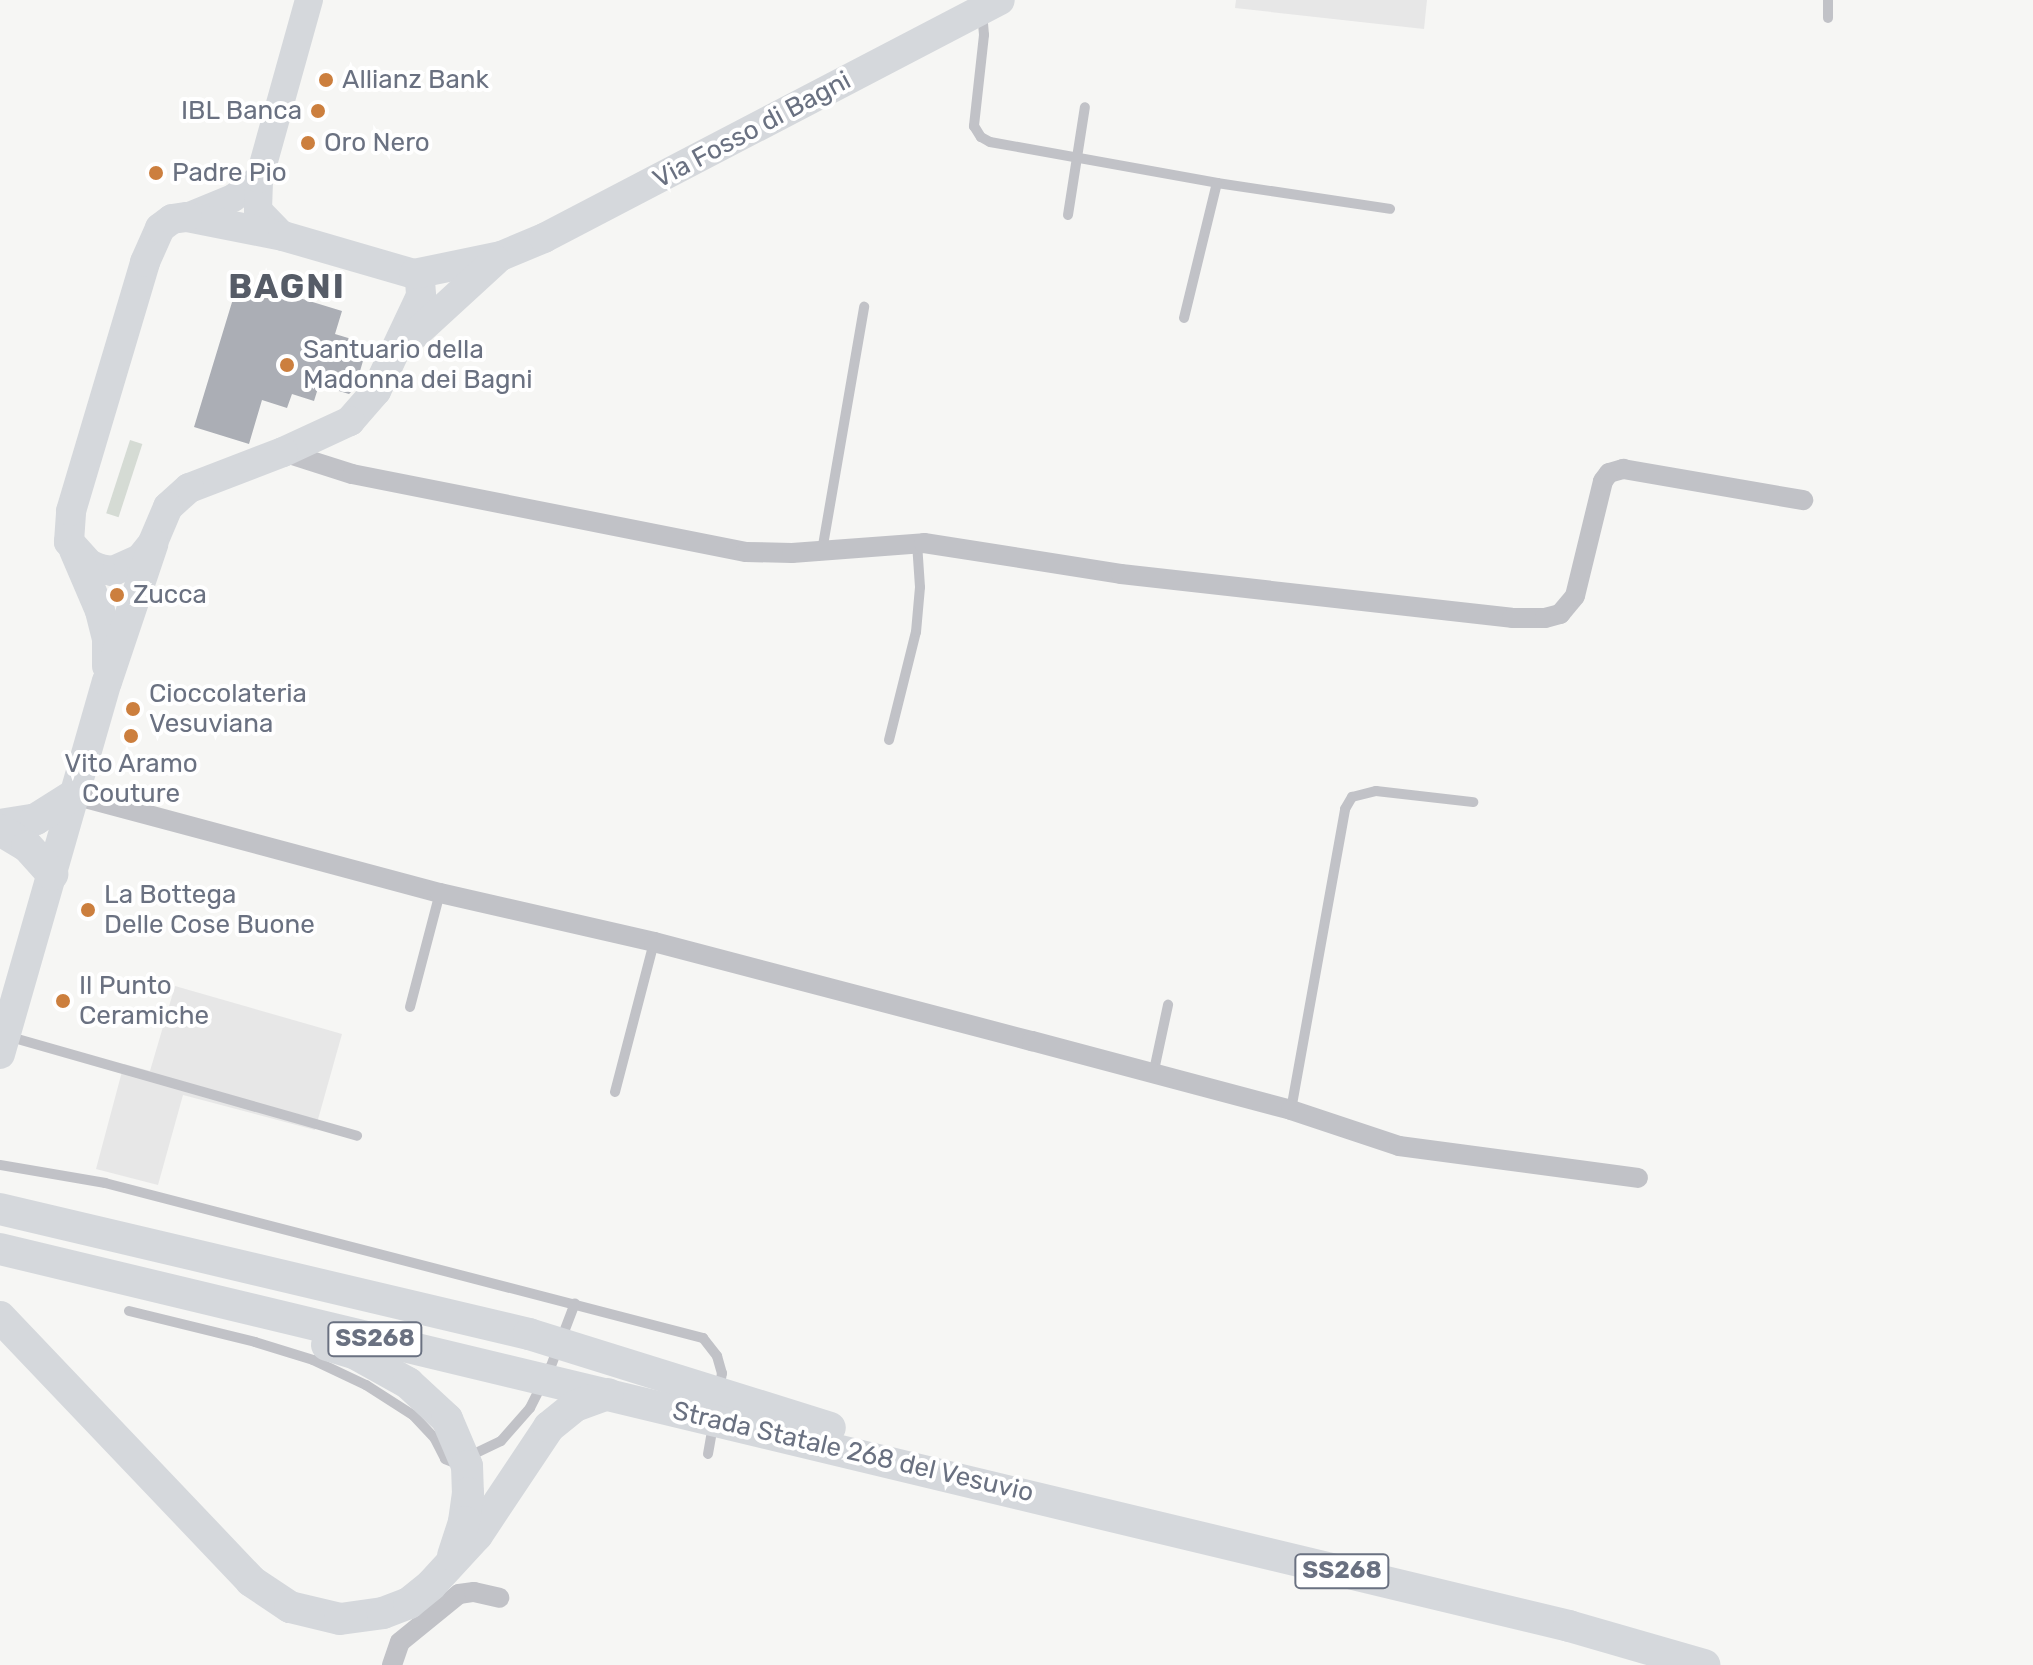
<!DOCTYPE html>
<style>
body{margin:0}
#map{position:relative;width:2033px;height:1665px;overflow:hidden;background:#f6f6f4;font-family:Rubik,sans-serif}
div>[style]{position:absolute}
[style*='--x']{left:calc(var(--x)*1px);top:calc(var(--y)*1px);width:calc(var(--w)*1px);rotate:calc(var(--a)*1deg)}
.built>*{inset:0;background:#e7e7e7}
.green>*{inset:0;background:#d5dbd4;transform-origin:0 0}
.building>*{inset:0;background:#abaeb5}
.service>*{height:10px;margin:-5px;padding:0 5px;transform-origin:5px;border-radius:5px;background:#c1c2c7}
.minor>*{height:20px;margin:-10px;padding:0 10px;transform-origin:10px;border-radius:10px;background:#c1c2c7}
.secondary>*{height:28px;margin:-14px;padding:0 14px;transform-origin:14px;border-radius:14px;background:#d5d8dc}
.primary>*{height:30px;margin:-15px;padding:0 15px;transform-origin:15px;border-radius:15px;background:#d5d8dc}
.trunk>*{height:32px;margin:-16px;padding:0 16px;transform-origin:16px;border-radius:16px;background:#d5d8dc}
.dots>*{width:22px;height:22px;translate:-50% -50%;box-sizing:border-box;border:4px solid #fff;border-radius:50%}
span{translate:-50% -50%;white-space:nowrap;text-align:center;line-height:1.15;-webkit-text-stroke:8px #fff;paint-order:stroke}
.shield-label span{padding:2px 6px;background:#fff;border:2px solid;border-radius:6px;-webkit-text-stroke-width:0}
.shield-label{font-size:24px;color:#6a7181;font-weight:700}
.poi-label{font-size:26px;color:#6a7181}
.left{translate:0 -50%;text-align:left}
.right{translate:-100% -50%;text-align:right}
.street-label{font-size:26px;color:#6a7181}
.district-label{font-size:34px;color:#565c67;font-weight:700;letter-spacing:2px}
</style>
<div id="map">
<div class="built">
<div style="clip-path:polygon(1236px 0,1427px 0,1424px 29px,1235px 8px)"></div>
<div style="clip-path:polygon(175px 986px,342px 1034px,315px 1130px,183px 1095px,158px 1185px,96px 1169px,124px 1064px,150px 1071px)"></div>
</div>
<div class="green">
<div style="left:130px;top:440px;width:13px;height:77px;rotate:18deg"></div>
</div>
<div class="building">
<div style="clip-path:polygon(259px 273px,274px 277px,270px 289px,342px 311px,335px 334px,368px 344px,355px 388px,349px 394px,319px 385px,314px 401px,292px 394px,287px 408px,262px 400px,249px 444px,194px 427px,236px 289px,253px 294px)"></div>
</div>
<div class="service">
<div style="--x:1828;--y:0;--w:18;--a:90"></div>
<div style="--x:982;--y:12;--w:23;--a:85"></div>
<div style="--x:984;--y:35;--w:92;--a:96.3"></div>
<div style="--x:974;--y:126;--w:13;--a:58"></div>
<div style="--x:981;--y:137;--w:10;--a:29"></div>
<div style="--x:990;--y:142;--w:231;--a:10.2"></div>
<div style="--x:1217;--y:183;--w:175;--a:8.5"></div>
<div style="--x:1068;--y:215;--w:109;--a:-81.1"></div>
<div style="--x:1184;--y:318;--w:139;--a:-76.3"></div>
<div style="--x:822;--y:551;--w:248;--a:-80.2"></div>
<div style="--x:889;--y:740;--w:111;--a:-76"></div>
<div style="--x:916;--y:632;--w:45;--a:-84.9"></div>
<div style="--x:920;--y:587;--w:44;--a:-93.9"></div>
<div style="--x:410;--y:1007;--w:118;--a:-75.3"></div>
<div style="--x:7;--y:1036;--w:364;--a:15.9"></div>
<div style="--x:1153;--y:1075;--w:72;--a:-77.9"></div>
<div style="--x:615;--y:1092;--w:155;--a:-75.4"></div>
<div style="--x:1291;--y:1110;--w:306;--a:-79.8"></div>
<div style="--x:1345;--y:809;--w:14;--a:-60"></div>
<div style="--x:1352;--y:797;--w:25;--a:-14"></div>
<div style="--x:1376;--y:791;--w:98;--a:6.5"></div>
<div style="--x:0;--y:1165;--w:107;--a:9.7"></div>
<div style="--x:105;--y:1183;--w:618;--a:14.53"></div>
<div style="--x:703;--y:1338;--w:23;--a:52"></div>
<div style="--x:717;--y:1356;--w:18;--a:74"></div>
<div style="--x:722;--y:1373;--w:17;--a:100"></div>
<div style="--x:129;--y:1311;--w:130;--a:13.8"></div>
<div style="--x:255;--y:1342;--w:61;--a:17.2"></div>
<div style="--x:313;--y:1360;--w:59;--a:25.3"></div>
<div style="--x:366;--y:1385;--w:56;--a:32.6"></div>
<div style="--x:413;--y:1415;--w:33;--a:47"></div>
<div style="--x:435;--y:1439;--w:22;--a:63"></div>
<div style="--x:445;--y:1459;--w:11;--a:22"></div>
<div style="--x:455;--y:1463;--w:51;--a:-25.6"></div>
<div style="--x:501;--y:1441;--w:44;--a:-48.7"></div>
<div style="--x:530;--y:1408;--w:47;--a:-63.4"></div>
<div style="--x:551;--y:1366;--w:67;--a:-69.1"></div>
<div style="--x:708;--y:1454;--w:29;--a:-80"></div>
</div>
<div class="minor">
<div style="--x:283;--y:452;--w:72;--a:17.7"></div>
<div style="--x:352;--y:474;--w:402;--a:11.2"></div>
<div style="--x:746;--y:552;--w:46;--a:1.2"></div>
<div style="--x:792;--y:553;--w:132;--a:-4.3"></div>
<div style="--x:924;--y:543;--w:199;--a:8.9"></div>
<div style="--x:1121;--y:574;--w:393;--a:6.4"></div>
<div style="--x:1512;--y:618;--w:33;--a:0"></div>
<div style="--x:1545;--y:618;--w:16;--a:-15"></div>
<div style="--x:1560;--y:614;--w:23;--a:-50"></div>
<div style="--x:1575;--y:596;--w:118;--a:-76.3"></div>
<div style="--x:1603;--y:481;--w:10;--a:-53"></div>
<div style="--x:1609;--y:473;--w:15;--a:-16"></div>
<div style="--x:1623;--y:469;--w:183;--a:9.8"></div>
<div style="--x:74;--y:795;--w:379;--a:15"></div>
<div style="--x:440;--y:893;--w:220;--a:12.9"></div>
<div style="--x:654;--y:942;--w:391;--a:14.7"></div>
<div style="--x:1032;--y:1041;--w:268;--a:14.9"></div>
<div style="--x:1291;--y:1110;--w:114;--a:18.4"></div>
<div style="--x:1399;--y:1146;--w:241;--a:7.6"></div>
<div style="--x:392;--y:1665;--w:24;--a:-71"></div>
<div style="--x:400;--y:1642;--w:76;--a:-39.1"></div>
<div style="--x:459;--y:1594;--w:15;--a:-8"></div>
<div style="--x:474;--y:1592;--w:26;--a:13"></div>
</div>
<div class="secondary">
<div style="--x:187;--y:217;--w:50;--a:-22.4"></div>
<div style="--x:233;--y:198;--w:32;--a:-36"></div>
<div style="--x:283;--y:236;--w:36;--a:-134"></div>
<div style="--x:258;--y:210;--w:31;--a:-88"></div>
<div style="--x:259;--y:179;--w:186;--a:-74.4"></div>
</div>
<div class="primary">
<div style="--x:187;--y:217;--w:98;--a:11.2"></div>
<div style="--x:283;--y:236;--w:136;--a:16.2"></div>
<div style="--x:414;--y:274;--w:8;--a:45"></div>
<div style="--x:420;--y:280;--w:16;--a:86"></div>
<div style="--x:421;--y:296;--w:105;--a:115.3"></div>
<div style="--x:376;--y:391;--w:40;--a:131"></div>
<div style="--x:350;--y:421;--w:74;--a:155.2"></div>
<div style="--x:283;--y:452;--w:101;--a:159"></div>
<div style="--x:189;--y:488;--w:28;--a:138"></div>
<div style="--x:168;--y:507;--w:39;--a:113"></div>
<div style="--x:153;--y:543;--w:21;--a:129"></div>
<div style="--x:140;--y:559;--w:30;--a:156"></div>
<div style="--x:113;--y:571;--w:13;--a:-171"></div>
<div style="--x:100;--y:569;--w:12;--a:-156"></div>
<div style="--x:89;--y:564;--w:30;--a:-132"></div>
<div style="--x:69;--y:542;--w:31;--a:-86"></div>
<div style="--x:71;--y:511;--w:260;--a:-73.4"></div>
<div style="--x:145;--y:262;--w:37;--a:-66"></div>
<div style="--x:160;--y:228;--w:15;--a:-37"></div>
<div style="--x:172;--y:219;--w:15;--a:-8"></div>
<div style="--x:414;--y:274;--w:89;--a:-11.7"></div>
<div style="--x:501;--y:256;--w:47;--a:-22.7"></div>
<div style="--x:544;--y:238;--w:514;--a:-27.56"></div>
<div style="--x:411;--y:338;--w:115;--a:-42.5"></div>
<div style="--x:74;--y:550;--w:66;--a:66.9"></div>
<div style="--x:100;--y:611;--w:29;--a:76"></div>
<div style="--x:107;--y:639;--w:27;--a:90"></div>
<div style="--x:0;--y:1054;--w:387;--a:-74"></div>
<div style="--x:107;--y:682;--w:145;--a:-71.4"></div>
</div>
<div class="trunk">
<div style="--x:0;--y:825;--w:36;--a:-9"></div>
<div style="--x:36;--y:819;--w:45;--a:-32.3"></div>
<div style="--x:0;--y:830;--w:31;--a:31"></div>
<div style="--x:27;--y:846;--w:38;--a:48"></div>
<div style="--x:0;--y:1209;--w:544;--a:13.29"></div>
<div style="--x:529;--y:1334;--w:315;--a:17.3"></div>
<div style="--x:0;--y:1249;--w:1614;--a:13.51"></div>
<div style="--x:1569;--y:1626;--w:141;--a:16.1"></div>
<div style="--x:0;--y:1317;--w:364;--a:46.4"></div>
<div style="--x:251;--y:1581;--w:47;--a:33.7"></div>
<div style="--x:290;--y:1607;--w:51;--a:13.5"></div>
<div style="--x:340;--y:1619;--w:43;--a:-7.9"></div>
<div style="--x:383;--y:1613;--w:28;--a:-21"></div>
<div style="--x:409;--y:1603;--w:28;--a:-39"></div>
<div style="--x:431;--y:1585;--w:68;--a:-47.4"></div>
<div style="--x:477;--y:1535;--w:130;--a:-56.3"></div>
<div style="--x:549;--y:1427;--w:33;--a:-39"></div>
<div style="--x:575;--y:1406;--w:35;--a:-20"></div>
<div style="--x:327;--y:1345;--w:30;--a:17"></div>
<div style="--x:356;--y:1354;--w:60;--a:29.1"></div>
<div style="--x:408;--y:1383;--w:53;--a:42.7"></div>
<div style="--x:447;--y:1419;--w:51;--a:66.9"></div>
<div style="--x:467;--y:1466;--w:27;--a:88"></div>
<div style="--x:468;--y:1493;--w:29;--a:98"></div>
<div style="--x:464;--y:1522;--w:35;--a:108"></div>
</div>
<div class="dots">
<div style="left:326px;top:80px;background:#cc7f3e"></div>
<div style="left:318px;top:111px;background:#cc7f3e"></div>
<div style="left:308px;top:143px;background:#cc7f3e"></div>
<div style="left:156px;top:173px;background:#cc7f3e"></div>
<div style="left:287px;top:365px;background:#cc7f3e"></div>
<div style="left:117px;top:595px;background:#cc7f3e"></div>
<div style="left:133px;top:709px;background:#cc7f3e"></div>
<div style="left:131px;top:736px;background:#cc7f3e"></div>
<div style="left:88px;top:910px;background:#cc7f3e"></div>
<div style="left:63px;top:1001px;background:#cc7f3e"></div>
</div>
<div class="shield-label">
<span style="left:375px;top:1339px">SS268</span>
<span style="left:1342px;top:1571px">SS268</span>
</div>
<div class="poi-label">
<span class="left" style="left:342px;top:80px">Allianz Bank</span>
<span class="right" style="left:302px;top:111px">IBL Banca</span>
<span class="left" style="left:324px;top:143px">Oro Nero</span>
<span class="left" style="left:172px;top:173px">Padre Pio</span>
<span class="left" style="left:303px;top:365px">Santuario della<br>Madonna dei Bagni</span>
<span class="left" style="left:133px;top:595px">Zucca</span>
<span class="left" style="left:149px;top:709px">Cioccolateria<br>Vesuviana</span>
<span style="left:131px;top:779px">Vito Aramo<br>Couture</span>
<span class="left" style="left:104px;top:910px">La Bottega<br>Delle Cose Buone</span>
<span class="left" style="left:79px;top:1001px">Il Punto<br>Ceramiche</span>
</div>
<div class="street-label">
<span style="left:752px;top:130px;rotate:-28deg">Via Fosso di Bagni</span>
<span style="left:853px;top:1452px;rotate:13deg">Strada Statale 268 del Vesuvio</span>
</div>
<div class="district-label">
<span style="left:287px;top:287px">BAGNI</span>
</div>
</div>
